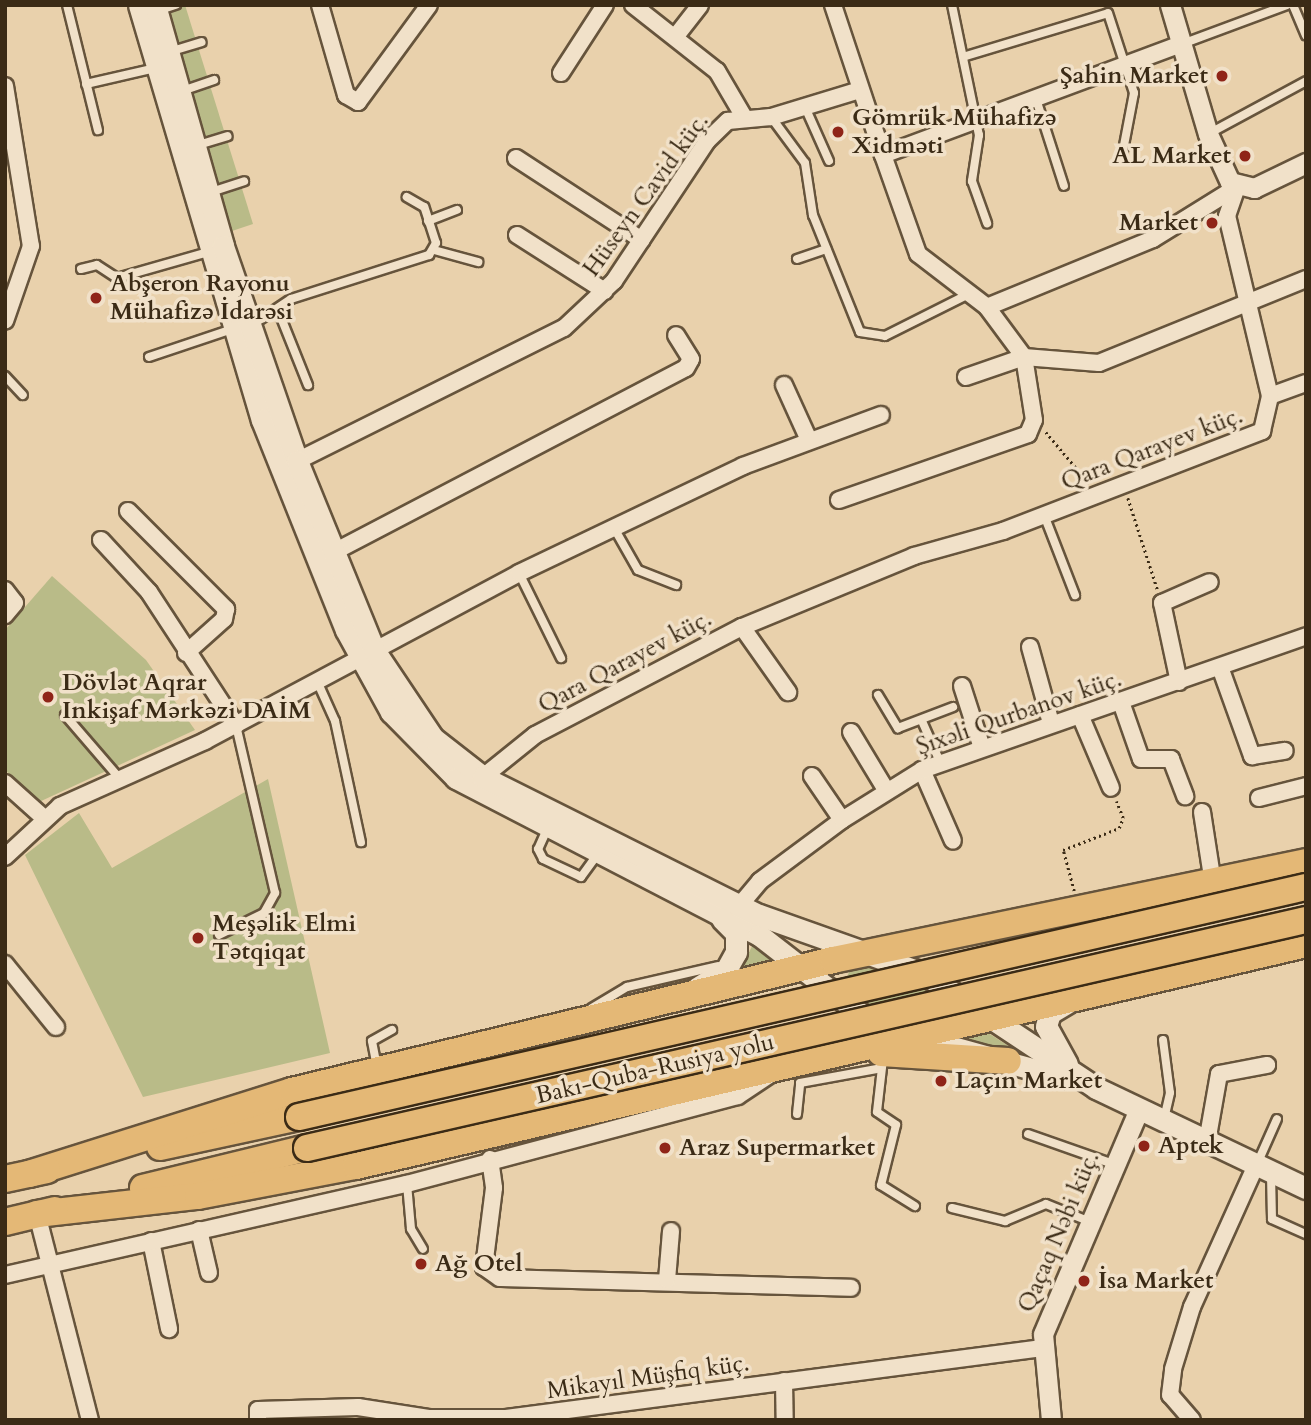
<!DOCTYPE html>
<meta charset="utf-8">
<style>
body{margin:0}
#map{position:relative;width:1311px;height:1425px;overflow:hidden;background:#e9d1ac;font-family:Cardo,serif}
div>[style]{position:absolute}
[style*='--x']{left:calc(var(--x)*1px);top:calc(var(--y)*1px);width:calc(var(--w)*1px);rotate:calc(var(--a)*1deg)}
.green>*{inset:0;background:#b9bb88}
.path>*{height:2.5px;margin-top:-1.25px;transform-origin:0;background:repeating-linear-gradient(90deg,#3b2b16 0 2px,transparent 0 5.5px)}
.roads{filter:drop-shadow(2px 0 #66543c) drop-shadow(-2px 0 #66543c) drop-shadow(0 2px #66543c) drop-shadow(0 -2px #66543c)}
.service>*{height:8px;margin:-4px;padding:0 4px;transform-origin:4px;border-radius:4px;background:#f1e1c9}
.minor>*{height:16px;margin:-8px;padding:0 8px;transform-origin:8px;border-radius:8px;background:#f1e1c9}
.tertiary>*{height:19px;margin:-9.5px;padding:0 9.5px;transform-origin:9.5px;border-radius:9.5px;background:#f1e1c9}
.secondary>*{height:21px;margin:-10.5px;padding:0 10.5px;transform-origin:10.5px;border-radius:10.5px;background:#f1e1c9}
.trunk>*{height:26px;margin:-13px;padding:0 13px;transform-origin:13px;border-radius:13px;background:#e4b876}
.bridges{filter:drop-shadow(2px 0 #3b2b16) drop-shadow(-2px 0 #3b2b16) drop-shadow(0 2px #3b2b16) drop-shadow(0 -2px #3b2b16)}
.trunk-bridge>*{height:26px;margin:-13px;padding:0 13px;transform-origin:13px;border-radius:13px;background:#e4b876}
.dots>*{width:19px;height:19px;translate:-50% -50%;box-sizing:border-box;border:4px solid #f1e1c9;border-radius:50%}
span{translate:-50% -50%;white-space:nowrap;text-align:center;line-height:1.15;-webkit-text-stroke:7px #f1e1c9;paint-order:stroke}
.poi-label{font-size:24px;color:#3b2b16;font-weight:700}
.right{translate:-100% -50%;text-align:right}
.left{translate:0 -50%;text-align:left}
.street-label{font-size:24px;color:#3b2b16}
.frame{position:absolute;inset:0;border:7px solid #3b2b16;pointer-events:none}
</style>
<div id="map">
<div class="green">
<div style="clip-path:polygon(166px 5px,185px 5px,253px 224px,229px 232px)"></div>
<div style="clip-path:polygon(52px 576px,146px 660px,195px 730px,39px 802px,5px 770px,5px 630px)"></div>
<div style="clip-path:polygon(268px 779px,330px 1053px,143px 1097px,25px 855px,79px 813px,112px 868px)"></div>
<div style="clip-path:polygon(754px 942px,777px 960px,742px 967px)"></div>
<div style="clip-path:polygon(876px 965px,921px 984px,934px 997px,870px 1011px,845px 981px,851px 968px)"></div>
<div style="clip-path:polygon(985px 1031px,1018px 1052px,957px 1038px)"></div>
</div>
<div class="path">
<div style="--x:1046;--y:432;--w:67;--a:49.9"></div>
<div style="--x:1128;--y:498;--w:98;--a:72.1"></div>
<div style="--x:1074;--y:891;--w:42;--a:-105"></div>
<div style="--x:1063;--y:850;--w:60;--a:-21.4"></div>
<div style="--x:1119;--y:828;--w:11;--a:-68"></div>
<div style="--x:1123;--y:818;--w:18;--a:-112"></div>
</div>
<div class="roads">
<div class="service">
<div style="--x:67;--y:5;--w:129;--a:76.1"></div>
<div style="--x:952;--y:5;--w:133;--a:78.3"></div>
<div style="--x:979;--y:135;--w:47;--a:98.7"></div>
<div style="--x:972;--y:181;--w:45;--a:70.3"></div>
<div style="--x:1293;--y:5;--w:33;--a:67"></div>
<div style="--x:157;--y:11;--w:20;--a:-18"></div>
<div style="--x:1182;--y:44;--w:112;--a:-20.4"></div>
<div style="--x:169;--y:52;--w:34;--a:-17"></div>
<div style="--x:966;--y:56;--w:148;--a:-16.8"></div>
<div style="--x:1108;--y:13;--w:84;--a:72"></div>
<div style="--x:1134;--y:93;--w:64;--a:100.8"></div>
<div style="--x:86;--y:84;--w:72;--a:-12.9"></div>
<div style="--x:182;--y:91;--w:34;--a:-19"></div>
<div style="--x:1037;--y:102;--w:88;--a:72.2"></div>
<div style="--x:805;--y:107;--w:59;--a:66"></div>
<div style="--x:771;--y:117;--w:57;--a:53.5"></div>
<div style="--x:805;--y:163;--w:53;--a:81.3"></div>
<div style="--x:813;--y:215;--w:126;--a:68.1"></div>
<div style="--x:860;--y:332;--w:25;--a:9"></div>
<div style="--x:885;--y:336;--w:94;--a:-26.6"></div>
<div style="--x:1210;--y:133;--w:109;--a:-28.4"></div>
<div style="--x:195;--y:146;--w:34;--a:-17"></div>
<div style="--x:208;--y:193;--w:38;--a:-18"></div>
<div style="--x:428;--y:221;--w:31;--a:-21"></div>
<div style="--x:434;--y:250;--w:46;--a:15.3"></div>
<div style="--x:797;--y:259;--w:31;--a:-19"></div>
<div style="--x:81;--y:269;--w:16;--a:-14"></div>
<div style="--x:97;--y:265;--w:24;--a:33"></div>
<div style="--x:117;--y:278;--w:95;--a:-15.9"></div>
<div style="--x:278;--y:310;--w:81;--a:68.2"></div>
<div style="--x:252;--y:325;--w:47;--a:-33.7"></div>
<div style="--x:291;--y:299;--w:145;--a:-17.7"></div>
<div style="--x:429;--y:255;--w:14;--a:-60"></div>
<div style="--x:436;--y:243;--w:38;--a:-108"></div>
<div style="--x:424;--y:207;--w:20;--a:-150"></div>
<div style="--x:149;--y:357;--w:88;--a:-18.6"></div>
<div style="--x:5;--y:376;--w:26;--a:47"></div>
<div style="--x:1044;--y:515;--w:86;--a:68.8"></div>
<div style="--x:614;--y:528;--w:48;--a:60.3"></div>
<div style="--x:638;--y:570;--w:41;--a:21.5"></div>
<div style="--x:519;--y:573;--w:95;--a:63.7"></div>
<div style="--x:317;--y:681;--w:44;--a:65.8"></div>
<div style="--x:335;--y:721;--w:124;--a:77.9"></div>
<div style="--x:878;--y:695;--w:39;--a:59"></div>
<div style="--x:898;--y:728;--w:59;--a:-20.9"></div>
<div style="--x:65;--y:715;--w:84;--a:49.3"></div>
<div style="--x:922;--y:721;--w:45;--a:66.3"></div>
<div style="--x:548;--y:827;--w:24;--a:114"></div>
<div style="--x:538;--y:849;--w:11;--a:63"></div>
<div style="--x:543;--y:859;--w:42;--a:25.3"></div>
<div style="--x:581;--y:877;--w:29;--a:-54"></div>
<div style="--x:219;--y:935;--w:50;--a:-26.1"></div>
<div style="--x:264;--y:913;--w:23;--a:-61"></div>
<div style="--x:275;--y:893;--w:172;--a:-103.1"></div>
<div style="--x:592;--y:1008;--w:41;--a:-31"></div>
<div style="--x:627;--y:987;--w:93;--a:-13"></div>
<div style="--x:1163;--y:1040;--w:53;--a:82.5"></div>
<div style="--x:1170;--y:1093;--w:28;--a:103"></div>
<div style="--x:883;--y:1059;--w:53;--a:96.5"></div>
<div style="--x:877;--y:1112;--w:23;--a:34"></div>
<div style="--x:896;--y:1125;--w:62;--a:104"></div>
<div style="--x:881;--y:1185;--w:40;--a:32"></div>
<div style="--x:377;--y:1067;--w:26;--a:-101"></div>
<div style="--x:372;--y:1041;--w:23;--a:-29"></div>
<div style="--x:797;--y:1114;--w:31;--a:-84"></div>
<div style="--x:800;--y:1083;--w:78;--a:-10.3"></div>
<div style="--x:1028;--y:1134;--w:90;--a:19.4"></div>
<div style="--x:1257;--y:1164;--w:49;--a:-66"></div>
<div style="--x:1271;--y:1175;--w:44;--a:88.7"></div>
<div style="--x:1272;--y:1219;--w:37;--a:24"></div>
<div style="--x:407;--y:1184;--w:45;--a:84.9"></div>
<div style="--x:411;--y:1229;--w:23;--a:59"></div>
<div style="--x:952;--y:1208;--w:55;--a:13.8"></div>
<div style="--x:1005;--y:1221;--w:44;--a:-22.5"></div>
<div style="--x:1046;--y:1204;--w:45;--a:22"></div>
</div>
<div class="minor">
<div style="--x:320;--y:5;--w:94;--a:73.9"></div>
<div style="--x:346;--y:95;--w:14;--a:30"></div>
<div style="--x:358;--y:102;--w:120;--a:-53.8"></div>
<div style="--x:633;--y:5;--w:107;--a:38.2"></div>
<div style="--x:717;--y:71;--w:53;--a:59.6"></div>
<div style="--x:833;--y:5;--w:158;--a:71.6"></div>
<div style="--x:883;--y:155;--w:318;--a:-20.4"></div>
<div style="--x:676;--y:36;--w:39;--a:-52"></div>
<div style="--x:561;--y:73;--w:81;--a:-57.1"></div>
<div style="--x:5;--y:86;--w:162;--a:80.8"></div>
<div style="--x:31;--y:246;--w:79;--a:109.1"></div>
<div style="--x:883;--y:155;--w:105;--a:70.5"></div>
<div style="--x:918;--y:254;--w:87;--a:37.5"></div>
<div style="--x:987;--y:307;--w:179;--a:-22.3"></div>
<div style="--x:1153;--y:239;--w:99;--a:-31.8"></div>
<div style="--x:516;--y:158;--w:150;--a:33.1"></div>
<div style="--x:517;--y:235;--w:104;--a:32.5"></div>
<div style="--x:966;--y:377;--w:61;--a:-19"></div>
<div style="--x:1024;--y:357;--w:75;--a:4.6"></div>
<div style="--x:1099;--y:363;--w:223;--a:-22.1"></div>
<div style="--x:784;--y:385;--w:60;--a:65.6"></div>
<div style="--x:1270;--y:396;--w:38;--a:-20"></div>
<div style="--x:297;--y:461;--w:298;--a:-26.5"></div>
<div style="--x:564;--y:328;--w:69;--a:-43.2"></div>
<div style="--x:614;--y:281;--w:168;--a:-56.4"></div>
<div style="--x:707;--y:141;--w:29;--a:-44"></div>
<div style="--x:728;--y:121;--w:43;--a:-5.3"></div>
<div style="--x:771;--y:117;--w:93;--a:-16.9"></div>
<div style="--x:839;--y:500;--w:200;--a:-19.2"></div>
<div style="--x:1028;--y:434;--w:15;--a:-67"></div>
<div style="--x:1034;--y:420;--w:64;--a:-99"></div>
<div style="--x:1024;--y:357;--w:62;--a:-126.5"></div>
<div style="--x:128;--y:511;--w:139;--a:45"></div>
<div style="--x:226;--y:609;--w:10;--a:101"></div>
<div style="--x:224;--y:619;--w:51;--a:138.2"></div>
<div style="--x:101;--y:540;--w:71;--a:47.3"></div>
<div style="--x:149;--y:592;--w:159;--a:56.8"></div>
<div style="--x:332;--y:553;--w:399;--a:-27.6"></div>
<div style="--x:686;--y:368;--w:10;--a:-61"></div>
<div style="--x:691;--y:359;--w:28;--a:-122"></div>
<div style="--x:5;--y:590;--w:16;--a:52"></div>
<div style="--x:15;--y:603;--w:16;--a:130"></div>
<div style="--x:742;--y:627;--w:80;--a:54.7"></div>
<div style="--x:1030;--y:647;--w:79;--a:74.6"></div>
<div style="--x:1220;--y:667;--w:95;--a:70.2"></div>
<div style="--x:1252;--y:756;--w:33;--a:-9"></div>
<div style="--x:1179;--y:682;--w:81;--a:-102.1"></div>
<div style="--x:1162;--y:603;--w:52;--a:-23.6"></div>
<div style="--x:962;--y:686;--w:62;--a:72.1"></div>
<div style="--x:1121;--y:702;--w:60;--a:70.7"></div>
<div style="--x:1141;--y:759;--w:30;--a:0"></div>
<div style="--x:1171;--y:759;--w:40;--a:69"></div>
<div style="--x:1080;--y:715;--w:79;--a:67"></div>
<div style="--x:851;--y:732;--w:68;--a:58.9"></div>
<div style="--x:922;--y:770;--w:77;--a:66.4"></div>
<div style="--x:812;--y:776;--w:53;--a:55.7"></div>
<div style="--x:483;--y:777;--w:67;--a:-38.9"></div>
<div style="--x:535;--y:735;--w:233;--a:-27.6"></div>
<div style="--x:742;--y:627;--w:186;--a:-22.4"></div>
<div style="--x:914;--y:556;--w:92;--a:-15.7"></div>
<div style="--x:1003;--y:531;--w:278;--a:-21.1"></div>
<div style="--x:1262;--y:431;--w:36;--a:-77"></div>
<div style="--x:1270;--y:396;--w:185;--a:-103.4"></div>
<div style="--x:1227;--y:216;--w:31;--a:-71"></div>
<div style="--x:5;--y:783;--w:52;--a:41.9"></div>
<div style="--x:1259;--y:798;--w:49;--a:-14.3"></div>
<div style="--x:1202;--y:812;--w:72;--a:81.2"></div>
<div style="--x:5;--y:857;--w:75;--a:-42.8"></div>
<div style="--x:60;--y:806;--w:159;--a:-24.1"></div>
<div style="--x:205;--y:741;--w:356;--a:-28.1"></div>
<div style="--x:519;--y:573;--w:248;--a:-25.5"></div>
<div style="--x:743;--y:466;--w:147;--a:-20.3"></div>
<div style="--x:740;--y:905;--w:31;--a:-50"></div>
<div style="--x:760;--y:881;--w:102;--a:-36.6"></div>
<div style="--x:842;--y:820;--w:94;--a:-32"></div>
<div style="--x:922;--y:770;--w:407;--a:-19.2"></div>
<div style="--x:5;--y:964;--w:81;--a:51"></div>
<div style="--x:1207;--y:1142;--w:69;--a:-80"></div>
<div style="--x:1219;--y:1074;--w:49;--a:-10.6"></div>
<div style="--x:490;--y:1159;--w:29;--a:82"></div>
<div style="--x:494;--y:1188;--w:80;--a:97.2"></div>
<div style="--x:484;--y:1267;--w:19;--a:35"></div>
<div style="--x:500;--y:1278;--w:351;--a:1.6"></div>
<div style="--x:37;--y:1214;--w:213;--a:75.6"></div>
<div style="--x:199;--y:1230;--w:44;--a:76.9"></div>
<div style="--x:151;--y:1241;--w:90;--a:78.4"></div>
<div style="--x:5;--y:1275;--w:412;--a:-12.8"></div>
<div style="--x:407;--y:1184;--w:342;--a:-14.9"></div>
<div style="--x:738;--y:1096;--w:43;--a:-33.7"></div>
<div style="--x:667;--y:1280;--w:49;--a:-85.3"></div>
<div style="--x:784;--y:1381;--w:39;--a:89"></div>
<div style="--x:258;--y:1420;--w:10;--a:-90"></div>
<div style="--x:258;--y:1410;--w:100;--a:-1.7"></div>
<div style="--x:358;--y:1407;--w:73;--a:8.7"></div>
<div style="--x:430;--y:1418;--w:76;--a:0"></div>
<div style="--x:506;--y:1418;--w:541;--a:-7.44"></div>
<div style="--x:1192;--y:1420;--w:33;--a:-131"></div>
<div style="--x:1170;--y:1395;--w:26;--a:-83"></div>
<div style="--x:1173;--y:1369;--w:65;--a:-73"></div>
<div style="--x:1192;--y:1307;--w:156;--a:-65.7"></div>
</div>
<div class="tertiary">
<div style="--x:1170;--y:5;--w:134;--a:73.6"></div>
<div style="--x:1208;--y:134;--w:53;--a:65.4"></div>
<div style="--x:1230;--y:182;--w:25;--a:14"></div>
<div style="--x:1254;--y:188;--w:58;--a:-25.7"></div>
<div style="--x:1051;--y:1420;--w:86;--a:-95.3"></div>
<div style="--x:1043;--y:1334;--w:245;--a:-66.9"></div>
</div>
<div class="secondary">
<div style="--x:139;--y:5;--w:433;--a:73.5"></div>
<div style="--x:262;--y:420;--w:226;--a:68.2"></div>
<div style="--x:346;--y:630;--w:94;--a:61.2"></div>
<div style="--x:391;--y:712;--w:93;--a:45.4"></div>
<div style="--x:456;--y:778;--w:341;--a:27.4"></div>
<div style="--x:759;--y:935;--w:147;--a:37.8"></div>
<div style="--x:155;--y:5;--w:250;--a:74.2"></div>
<div style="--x:223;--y:246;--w:227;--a:71"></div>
<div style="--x:297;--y:461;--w:204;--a:67.8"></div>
<div style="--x:374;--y:650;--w:106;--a:56.2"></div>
<div style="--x:433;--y:738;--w:63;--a:38"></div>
<div style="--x:483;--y:777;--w:309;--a:26.6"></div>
<div style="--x:759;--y:915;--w:174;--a:19.5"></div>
<div style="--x:923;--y:973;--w:208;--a:33.6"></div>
<div style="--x:1096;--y:1088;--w:233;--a:25.5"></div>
<div style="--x:697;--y:988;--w:34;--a:-32"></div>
<div style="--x:726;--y:970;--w:21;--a:-61"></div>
<div style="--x:736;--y:952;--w:19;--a:-90"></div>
<div style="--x:736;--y:933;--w:20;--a:-135"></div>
<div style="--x:913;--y:1036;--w:157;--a:15.5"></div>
<div style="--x:1067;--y:1064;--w:43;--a:-118.9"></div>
<div style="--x:1046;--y:1026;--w:14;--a:-73"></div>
<div style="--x:1050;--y:1013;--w:21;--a:-31"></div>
</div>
<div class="trunk">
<div style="--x:881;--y:1053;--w:127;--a:3.6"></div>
<div style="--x:160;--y:1147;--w:142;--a:-12.2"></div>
<div style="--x:29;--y:1174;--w:276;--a:-17.5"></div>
<div style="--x:292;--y:1091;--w:557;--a:-13.61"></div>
<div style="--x:833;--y:960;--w:483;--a:-11.7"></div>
<div style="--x:5;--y:1179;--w:43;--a:-12.1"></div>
<div style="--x:143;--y:1188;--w:169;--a:-13.7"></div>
<div style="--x:37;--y:1214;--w:162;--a:-6.4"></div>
<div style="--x:198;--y:1196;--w:161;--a:-10.8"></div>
<div style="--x:356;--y:1166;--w:976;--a:-13.15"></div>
<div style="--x:5;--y:1222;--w:51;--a:-13.5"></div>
</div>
</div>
<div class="bridges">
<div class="trunk-bridge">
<div style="--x:299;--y:1117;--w:1033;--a:-12.87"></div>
<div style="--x:307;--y:1148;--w:1025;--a:-12.86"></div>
</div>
</div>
<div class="dots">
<div style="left:1222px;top:76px;background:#8f2418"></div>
<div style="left:838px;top:132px;background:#8f2418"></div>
<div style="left:1245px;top:156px;background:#8f2418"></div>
<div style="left:1212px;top:223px;background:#8f2418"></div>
<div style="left:96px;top:298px;background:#8f2418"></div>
<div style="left:48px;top:697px;background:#8f2418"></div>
<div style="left:198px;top:938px;background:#8f2418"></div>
<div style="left:941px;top:1081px;background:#8f2418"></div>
<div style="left:1144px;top:1146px;background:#8f2418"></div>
<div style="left:665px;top:1148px;background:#8f2418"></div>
<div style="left:421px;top:1264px;background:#8f2418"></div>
<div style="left:1084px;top:1281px;background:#8f2418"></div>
</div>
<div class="poi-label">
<span class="right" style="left:1208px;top:76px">Şahin Market</span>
<span class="left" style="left:852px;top:132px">Gömrük Mühafizə<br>Xidməti</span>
<span class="right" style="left:1231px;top:156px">AL Market</span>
<span class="right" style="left:1198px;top:223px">Market</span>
<span class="left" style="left:110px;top:298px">Abşeron Rayonu<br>Mühafizə İdarəsi</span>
<span class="left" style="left:62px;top:697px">Dövlət Aqrar<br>Inkişaf Mərkəzi DAİM</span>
<span class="left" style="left:212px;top:938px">Meşəlik Elmi<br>Tətqiqat</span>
<span class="left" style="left:955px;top:1081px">Laçın Market</span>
<span class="left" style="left:1158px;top:1146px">Aptek</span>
<span class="left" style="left:679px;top:1148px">Araz Supermarket</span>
<span class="left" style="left:435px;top:1264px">Ağ Otel</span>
<span class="left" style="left:1098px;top:1281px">İsa Market</span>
</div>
<div class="street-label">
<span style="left:646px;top:195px;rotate:-54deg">Hüseyn Cavid küç.</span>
<span style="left:1152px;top:449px;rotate:-21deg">Qara Qarayev küç.</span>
<span style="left:625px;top:662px;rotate:-28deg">Qara Qarayev küç.</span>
<span style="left:1019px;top:713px;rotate:-19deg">Şıxəli Qurbanov küç.</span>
<span style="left:655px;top:1069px;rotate:-13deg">Bakı-Quba-Rusiya yolu</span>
<span style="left:1059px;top:1232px;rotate:-67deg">Qaçaq Nəbi küç.</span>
<span style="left:648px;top:1377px;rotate:-8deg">Mikayıl Müşfiq küç.</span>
</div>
<div class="frame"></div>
</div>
